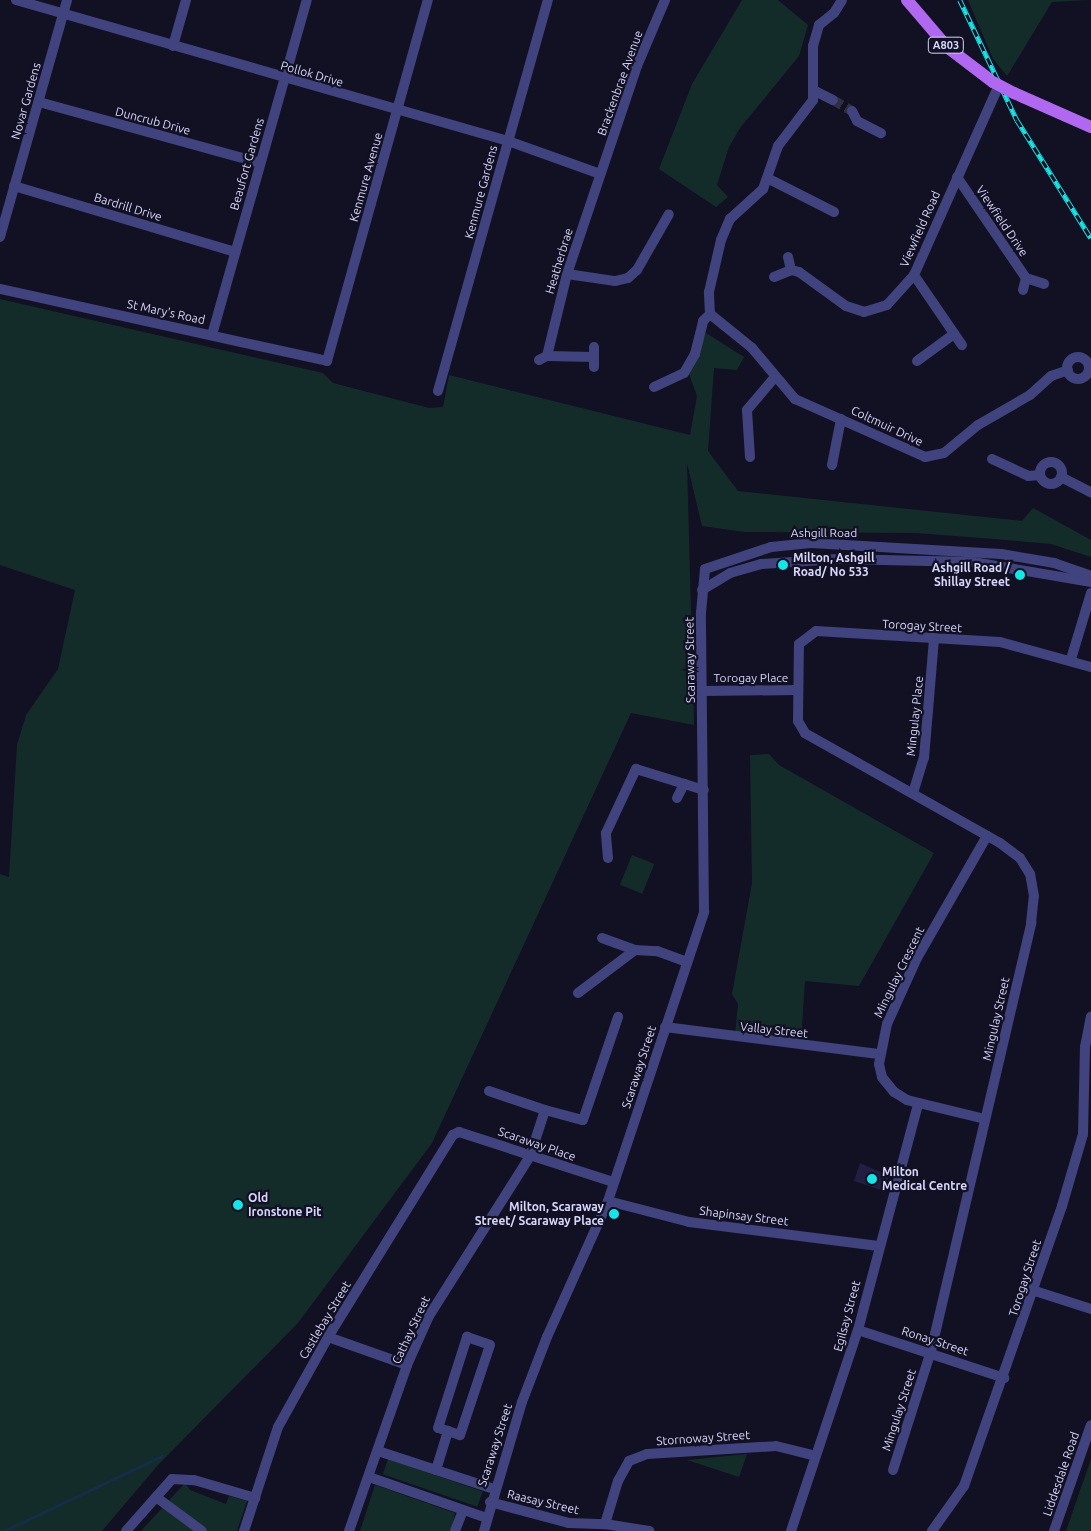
<!DOCTYPE html>
<style>
body{margin:0}
#map{position:relative;width:1091px;height:1531px;overflow:hidden;background:#121023;font-family:Ubuntu,sans-serif}
div>[style]{position:absolute}
[style*='--x']{left:calc(var(--x)*1px);top:calc(var(--y)*1px);width:calc(var(--w)*1px);rotate:calc(var(--a)*1deg)}
.green>*{inset:0;background:#142c29;transform-origin:0 0}
.stream>*{height:2.5px;margin:-1.25px;padding:0 1.25px;transform-origin:1.25px;border-radius:1.25px;background:#152d48}
.building>*{inset:0;background:#221e42}
.street-tunnel>*{height:10px;margin-top:-5px;transform-origin:0;background:repeating-linear-gradient(90deg,#302e43 0 10px,transparent 0 15px)}
.street>*{height:10px;margin:-5px;padding:0 5px;transform-origin:5px;border-radius:5px;background:#40437d}
.street>.ring{margin:-5px;padding:0;box-sizing:content-box;background:none;border:10px solid #40437d;border-radius:50%}
.primary>*{height:12px;margin:-6px;padding:0 6px;transform-origin:6px;border-radius:6px;background:#b168f0}
.rail>*{height:4.5px;margin-top:-2.25px;transform-origin:0;background:repeating-linear-gradient(90deg,#121023 0 8px,#16e5e7 0 16px);box-sizing:border-box;border-block:1px solid #16e5e7}
.primary-bridge>*{height:12px;margin:-6px;padding:0 6px;transform-origin:6px;border-radius:6px;background:#b168f0}
.dots>*{width:14px;height:14px;translate:-50% -50%;box-sizing:border-box;border:2px solid #121023;border-radius:50%}
span{translate:-50% -50%;white-space:nowrap;text-align:center;line-height:1.15;-webkit-text-stroke:4.5px #121023;paint-order:stroke}
.shield-label span{padding:1px 4px;background:#121023;border:1px solid;border-radius:4px;-webkit-text-stroke-width:0}
.shield-label{font-size:11px;color:#d7d6fb;font-weight:700}
.street-label{font-size:12px;color:#d7d6fb}
.poi-label{font-size:12px;color:#d7d6fb;font-weight:700}
.left{translate:0 -50%;text-align:left}
.right{translate:-100% -50%;text-align:right}
</style>
<div id="map">
<div class="green">
<i style="clip-path:polygon(742px 0,778px 0,808px 25px,799px 56px,740px 128px,729px 147px,717px 185px,728px 197px,716px 207px,659px 169px,692px 84px)"></i>
<i style="clip-path:polygon(968px 0,1089px 0,1052px 2px,1007px 76px,993px 59px)"></i>
<i style="clip-path:polygon(0 299px,323px 373px,333px 383px,429px 408px,443px 407px,449px 375px,690px 435px,697px 396px,689px 374px,706px 333px,744px 357px,737px 370px,714px 368px,708px 451px,738px 491px,1022px 521px,1033px 508px,1091px 540px,1091px 557px,1051px 544px,995px 539px,916px 533px,745px 532px,702px 526px,687px 463px,694px 725px,631px 713px,432px 1143px,298px 1323px,158px 1465px,102px 1531px,0 1531px,0 874px,9px 877px,17px 745px,26px 715px,58px 669px,75px 590px,0 565px)"></i>
<i style="clip-path:polygon(769px 754px,779px 765px,934px 853px,859px 986px,805px 981px,801px 1042px,735px 1036px,738px 1004px,732px 994px,752px 883px,750px 755px)"></i>
<i style="left:632px;top:855px;width:24px;height:32px;rotate:22deg"></i>
<i style="clip-path:polygon(747px 1454px,739px 1477px,687px 1460px)"></i>
<i style="left:388px;top:1459px;width:100px;height:16px;rotate:19deg"></i>
<i style="clip-path:polygon(1091px 1459px,1091px 1531px,1066px 1531px)"></i>
<i style="clip-path:polygon(185px 1483px,190px 1490px,226px 1504px,229px 1496px,247px 1501px,237px 1531px,141px 1531px)"></i>
<i style="clip-path:polygon(375px 1485px,455px 1513px,451px 1531px,360px 1531px)"></i>
</div>
<div class="stream">
<i style="--x:4;--y:1531;--w:175;--a:-25.4"></i>
</div>
<div class="building">
<i style="clip-path:polygon(860px 1163px,889px 1176px,884px 1191px,854px 1181px)"></i>
</div>
<div class="street-tunnel">
<i style="--x:833;--y:100;--w:22;--a:30"></i>
</div>
<div class="street">
<i style="--x:16;--y:0;--w:512;--a:15.99"></i>
<i style="--x:508;--y:141;--w:98;--a:19.7"></i>
<i style="--x:173;--y:46;--w:48;--a:-74.2"></i>
<i style="--x:815;--y:91;--w:20;--a:27"></i>
<i style="--x:39;--y:102;--w:229;--a:15.4"></i>
<i style="--x:852;--y:111;--w:11;--a:63"></i>
<i style="--x:857;--y:121;--w:27;--a:27"></i>
<i style="--x:957;--y:177;--w:122;--a:55.7"></i>
<i style="--x:1026;--y:278;--w:19;--a:18"></i>
<i style="--x:769;--y:179;--w:73;--a:26.9"></i>
<i style="--x:14;--y:186;--w:231;--a:16.6"></i>
<i style="--x:0;--y:237;--w:246;--a:-74.2"></i>
<i style="--x:788;--y:257;--w:13;--a:77"></i>
<i style="--x:567;--y:274;--w:49;--a:8.3"></i>
<i style="--x:615;--y:281;--w:13;--a:-13"></i>
<i style="--x:628;--y:278;--w:12;--a:-42"></i>
<i style="--x:637;--y:270;--w:64;--a:-60.3"></i>
<i style="--x:914;--y:275;--w:85;--a:55.6"></i>
<i style="--x:774;--y:277;--w:18;--a:-22"></i>
<i style="--x:791;--y:270;--w:8;--a:14"></i>
<i style="--x:799;--y:272;--w:58;--a:35.9"></i>
<i style="--x:846;--y:306;--w:19;--a:18"></i>
<i style="--x:864;--y:312;--w:24;--a:-17"></i>
<i style="--x:887;--y:305;--w:40;--a:-48"></i>
<i style="--x:914;--y:275;--w:208;--a:-65.9"></i>
<i style="--x:0;--y:289;--w:335;--a:12.4"></i>
<i style="--x:327;--y:361;--w:375;--a:-74.4"></i>
<i style="--x:1023;--y:290;--w:12;--a:-76"></i>
<i style="--x:710;--y:314;--w:54;--a:39"></i>
<i style="--x:752;--y:348;--w:67;--a:49.9"></i>
<i style="--x:795;--y:399;--w:142;--a:24"></i>
<i style="--x:925;--y:457;--w:19;--a:-12"></i>
<i style="--x:944;--y:453;--w:44;--a:-39.5"></i>
<i style="--x:978;--y:425;--w:60;--a:-30"></i>
<i style="--x:1030;--y:395;--w:28;--a:-42"></i>
<i style="--x:1051;--y:376;--w:18;--a:-19"></i>
<i style="--x:710;--y:314;--w:22;--a:-93"></i>
<i style="--x:709;--y:292;--w:53;--a:-77"></i>
<i style="--x:721;--y:240;--w:23;--a:-67"></i>
<i style="--x:730;--y:219;--w:45;--a:-42.3"></i>
<i style="--x:763;--y:189;--w:46;--a:-70.8"></i>
<i style="--x:778;--y:146;--w:58;--a:-52.7"></i>
<i style="--x:813;--y:100;--w:54;--a:-90"></i>
<i style="--x:813;--y:46;--w:22;--a:-74"></i>
<i style="--x:819;--y:25;--w:19;--a:-39"></i>
<i style="--x:834;--y:13;--w:15;--a:-58"></i>
<i style="--x:212;--y:335;--w:348;--a:-74.2"></i>
<i style="--x:594;--y:347;--w:20;--a:90"></i>
<i style="--x:547;--y:356;--w:84;--a:-76.3"></i>
<i style="--x:567;--y:274;--w:219;--a:-71.4"></i>
<i style="--x:637;--y:66;--w:72;--a:-67"></i>
<i class="ring" style="left:1067px;top:357px;width:12px;height:12px"></i>
<i style="--x:539;--y:360;--w:9;--a:-27"></i>
<i style="--x:547;--y:356;--w:47;--a:1.2"></i>
<i style="--x:917;--y:361;--w:46;--a:-36.1"></i>
<i style="--x:654;--y:387;--w:33;--a:-25"></i>
<i style="--x:684;--y:373;--w:22;--a:-60"></i>
<i style="--x:695;--y:354;--w:34;--a:-76"></i>
<i style="--x:703;--y:321;--w:10;--a:-45"></i>
<i style="--x:438;--y:391;--w:406;--a:-74.3"></i>
<i style="--x:750;--y:457;--w:47;--a:-93.7"></i>
<i style="--x:747;--y:410;--w:42;--a:-49.8"></i>
<i style="--x:992;--y:459;--w:40;--a:25"></i>
<i style="--x:1028;--y:476;--w:12;--a:-5"></i>
<i class="ring" style="left:1040px;top:462px;width:12px;height:12px"></i>
<i style="--x:832;--y:465;--w:47;--a:-78.9"></i>
<i style="--x:1061;--y:477;--w:34;--a:27"></i>
<i style="--x:702;--y:590;--w:33;--a:-31"></i>
<i style="--x:730;--y:573;--w:32;--a:-16"></i>
<i style="--x:761;--y:564;--w:77;--a:-3.7"></i>
<i style="--x:838;--y:559;--w:135;--a:1.3"></i>
<i style="--x:973;--y:562;--w:120;--a:9.6"></i>
<i style="--x:1071;--y:659;--w:69;--a:-73.1"></i>
<i style="--x:703;--y:691;--w:95;--a:-0.6"></i>
<i style="--x:913;--y:793;--w:37;--a:-73"></i>
<i style="--x:924;--y:758;--w:118;--a:-85.2"></i>
<i style="--x:677;--y:798;--w:16;--a:-63"></i>
<i style="--x:608;--y:858;--w:25;--a:-95"></i>
<i style="--x:606;--y:833;--w:71;--a:-64.9"></i>
<i style="--x:636;--y:769;--w:71;--a:17.2"></i>
<i style="--x:602;--y:938;--w:35;--a:20"></i>
<i style="--x:578;--y:993;--w:71;--a:-37"></i>
<i style="--x:635;--y:950;--w:22;--a:3"></i>
<i style="--x:657;--y:951;--w:32;--a:20"></i>
<i style="--x:665;--y:1027;--w:217;--a:7.2"></i>
<i style="--x:489;--y:1091;--w:59;--a:18.7"></i>
<i style="--x:985;--y:1119;--w:80;--a:-166.3"></i>
<i style="--x:907;--y:1100;--w:15;--a:-148"></i>
<i style="--x:894;--y:1092;--w:19;--a:-129"></i>
<i style="--x:882;--y:1077;--w:13;--a:-103"></i>
<i style="--x:879;--y:1064;--w:41;--a:-78.7"></i>
<i style="--x:887;--y:1024;--w:72;--a:-65.6"></i>
<i style="--x:917;--y:958;--w:141;--a:-60.2"></i>
<i style="--x:608;--y:1201;--w:84;--a:14.5"></i>
<i style="--x:689;--y:1222;--w:191;--a:7.2"></i>
<i style="--x:1035;--y:1291;--w:59;--a:17.8"></i>
<i style="--x:858;--y:1330;--w:154;--a:18.2"></i>
<i style="--x:328;--y:1337;--w:84;--a:19.5"></i>
<i style="--x:378;--y:1451;--w:122;--a:18.1"></i>
<i style="--x:436;--y:1470;--w:41;--a:-72.9"></i>
<i style="--x:448;--y:1431;--w:10;--a:-163"></i>
<i style="--x:438;--y:1428;--w:96;--a:-72.3"></i>
<i style="--x:467;--y:1337;--w:24;--a:19"></i>
<i style="--x:490;--y:1345;--w:95;--a:108.4"></i>
<i style="--x:460;--y:1435;--w:13;--a:-162"></i>
<i style="--x:893;--y:1470;--w:125;--a:-72.3"></i>
<i style="--x:931;--y:1351;--w:440;--a:-76.8"></i>
<i style="--x:1031;--y:923;--w:27;--a:-84"></i>
<i style="--x:1034;--y:896;--w:22;--a:-100"></i>
<i style="--x:1030;--y:874;--w:19;--a:-122"></i>
<i style="--x:1020;--y:858;--w:25;--a:-143"></i>
<i style="--x:1000;--y:843;--w:224;--a:-150.6"></i>
<i style="--x:805;--y:733;--w:14;--a:-120"></i>
<i style="--x:798;--y:721;--w:77;--a:-89.3"></i>
<i style="--x:799;--y:644;--w:21;--a:-37"></i>
<i style="--x:816;--y:631;--w:184;--a:3.4"></i>
<i style="--x:1000;--y:642;--w:94;--a:15.4"></i>
<i style="--x:369;--y:1477;--w:125;--a:19.2"></i>
<i style="--x:156;--y:1497;--w:57;--a:36.5"></i>
<i style="--x:490;--y:1502;--w:82;--a:14.9"></i>
<i style="--x:569;--y:1523;--w:36;--a:2"></i>
<i style="--x:605;--y:1524;--w:45;--a:9"></i>
<i style="--x:605;--y:1524;--w:45;--a:-73.2"></i>
<i style="--x:618;--y:1481;--w:23;--a:-61"></i>
<i style="--x:629;--y:1461;--w:19;--a:-21"></i>
<i style="--x:647;--y:1454;--w:129;--a:-3.5"></i>
<i style="--x:776;--y:1446;--w:41;--a:14"></i>
<i style="--x:126;--y:1531;--w:69;--a:-48.5"></i>
<i style="--x:172;--y:1479;--w:22;--a:3"></i>
<i style="--x:194;--y:1480;--w:64;--a:16.4"></i>
<i style="--x:244;--y:1531;--w:109;--a:-71.9"></i>
<i style="--x:278;--y:1427;--w:103;--a:-60.9"></i>
<i style="--x:328;--y:1337;--w:238;--a:-58.3"></i>
<i style="--x:453;--y:1135;--w:7;--a:-27"></i>
<i style="--x:459;--y:1132;--w:162;--a:18"></i>
<i style="--x:349;--y:1531;--w:176;--a:-70.7"></i>
<i style="--x:407;--y:1365;--w:54;--a:-65.8"></i>
<i style="--x:429;--y:1316;--w:189;--a:-57.7"></i>
<i style="--x:530;--y:1156;--w:48;--a:-71.9"></i>
<i style="--x:545;--y:1110;--w:39;--a:15"></i>
<i style="--x:583;--y:1120;--w:109;--a:-71.2"></i>
<i style="--x:455;--y:1531;--w:22;--a:-69"></i>
<i style="--x:484;--y:1531;--w:134;--a:-73.6"></i>
<i style="--x:522;--y:1402;--w:70;--a:-69"></i>
<i style="--x:547;--y:1337;--w:149;--a:-65.8"></i>
<i style="--x:608;--y:1201;--w:305;--a:-71.6"></i>
<i style="--x:704;--y:912;--w:299;--a:-90.6"></i>
<i style="--x:701;--y:613;--w:44;--a:-84.8"></i>
<i style="--x:705;--y:569;--w:70;--a:-18.4"></i>
<i style="--x:771;--y:547;--w:40;--a:-5.7"></i>
<i style="--x:811;--y:543;--w:190;--a:3.3"></i>
<i style="--x:1001;--y:554;--w:54;--a:9.6"></i>
<i style="--x:1054;--y:563;--w:39;--a:19"></i>
<i style="--x:791;--y:1531;--w:212;--a:-71.6"></i>
<i style="--x:858;--y:1330;--w:233;--a:-75.1"></i>
<i style="--x:932;--y:1531;--w:55;--a:-54.6"></i>
<i style="--x:964;--y:1486;--w:297;--a:-70.7"></i>
<i style="--x:1062;--y:1206;--w:75;--a:-73.7"></i>
<i style="--x:1083;--y:1134;--w:87;--a:-88.7"></i>
<i style="--x:1085;--y:1047;--w:31;--a:-79"></i>
<i style="--x:1054;--y:1531;--w:112;--a:-70.8"></i>
</div>
<div class="primary">
<i style="--x:907;--y:0;--w:62;--a:49.6"></i>
<i style="--x:947;--y:47;--w:58;--a:37.3"></i>
<i style="--x:1014;--y:93;--w:84;--a:23.8"></i>
</div>
<div class="rail">
<i style="--x:960;--y:0;--w:133;--a:64.6"></i>
<i style="--x:1017;--y:120;--w:139;--a:57.9"></i>
</div>
<div class="primary-bridge">
<i style="--x:993;--y:82;--w:24;--a:28"></i>
</div>
<div class="dots">
<i style="left:783px;top:565px;background:#16e5e7"></i>
<i style="left:1020px;top:575px;background:#16e5e7"></i>
<i style="left:872px;top:1179px;background:#16e5e7"></i>
<i style="left:238px;top:1205px;background:#16e5e7"></i>
<i style="left:614px;top:1214px;background:#16e5e7"></i>
</div>
<div class="shield-label">
<span style="left:946px;top:45px">A803</span>
</div>
<div class="street-label">
<span style="left:312px;top:74px;rotate:16deg">Pollok Drive</span>
<span style="left:620px;top:83px;rotate:-70deg">Brackenbrae Avenue</span>
<span style="left:26px;top:101px;rotate:-74deg">Novar Gardens</span>
<span style="left:153px;top:121px;rotate:15deg">Duncrub Drive</span>
<span style="left:247px;top:164px;rotate:-74deg">Beaufort Gardens</span>
<span style="left:366px;top:177px;rotate:-74deg">Kenmure Avenue</span>
<span style="left:481px;top:192px;rotate:-75deg">Kenmure Gardens</span>
<span style="left:128px;top:207px;rotate:17deg">Bardrill Drive</span>
<span style="left:1002px;top:221px;rotate:56deg">Viewfield Drive</span>
<span style="left:920px;top:229px;rotate:-66deg">Viewfield Road</span>
<span style="left:559px;top:261px;rotate:-73deg">Heatherbrae</span>
<span style="left:166px;top:312px;rotate:12deg">St Mary's Road</span>
<span style="left:887px;top:426px;rotate:25deg">Coltmuir Drive</span>
<span style="left:824px;top:533px">Ashgill Road</span>
<span style="left:922px;top:626px;rotate:3deg">Torogay Street</span>
<span style="left:690px;top:660px;rotate:-91deg">Scaraway Street</span>
<span style="left:751px;top:678px">Torogay Place</span>
<span style="left:915px;top:716px;rotate:-84deg">Mingulay Place</span>
<span style="left:899px;top:972px;rotate:-64deg">Mingulay Crescent</span>
<span style="left:996px;top:1019px;rotate:-77deg">Mingulay Street</span>
<span style="left:774px;top:1030px;rotate:6deg">Vallay Street</span>
<span style="left:639px;top:1067px;rotate:-72deg">Scaraway Street</span>
<span style="left:537px;top:1144px;rotate:19deg">Scaraway Place</span>
<span style="left:744px;top:1216px;rotate:7deg">Shapinsay Street</span>
<span style="left:1025px;top:1278px;rotate:-72deg">Torogay Street</span>
<span style="left:847px;top:1316px;rotate:-75deg">Egilsay Street</span>
<span style="left:325px;top:1320px;rotate:-59deg">Castlebay Street</span>
<span style="left:411px;top:1330px;rotate:-65deg">Cathay Street</span>
<span style="left:935px;top:1341px;rotate:18deg">Ronay Street</span>
<span style="left:899px;top:1410px;rotate:-72deg">Mingulay Street</span>
<span style="left:703px;top:1438px;rotate:-4deg">Stornoway Street</span>
<span style="left:495px;top:1445px;rotate:-72deg">Scaraway Street</span>
<span style="left:1061px;top:1474px;rotate:-71deg">Liddesdale Road</span>
<span style="left:543px;top:1502px;rotate:13deg">Raasay Street</span>
</div>
<div class="poi-label">
<span class="left" style="left:793px;top:565px">Milton, Ashgill<br>Road/ No 533</span>
<span class="right" style="left:1010px;top:575px">Ashgill Road /<br>Shillay Street</span>
<span class="left" style="left:882px;top:1179px">Milton<br>Medical Centre</span>
<span class="left" style="left:248px;top:1205px">Old<br>Ironstone Pit</span>
<span class="right" style="left:604px;top:1214px">Milton, Scaraway<br>Street/ Scaraway Place</span>
</div>
</div>
